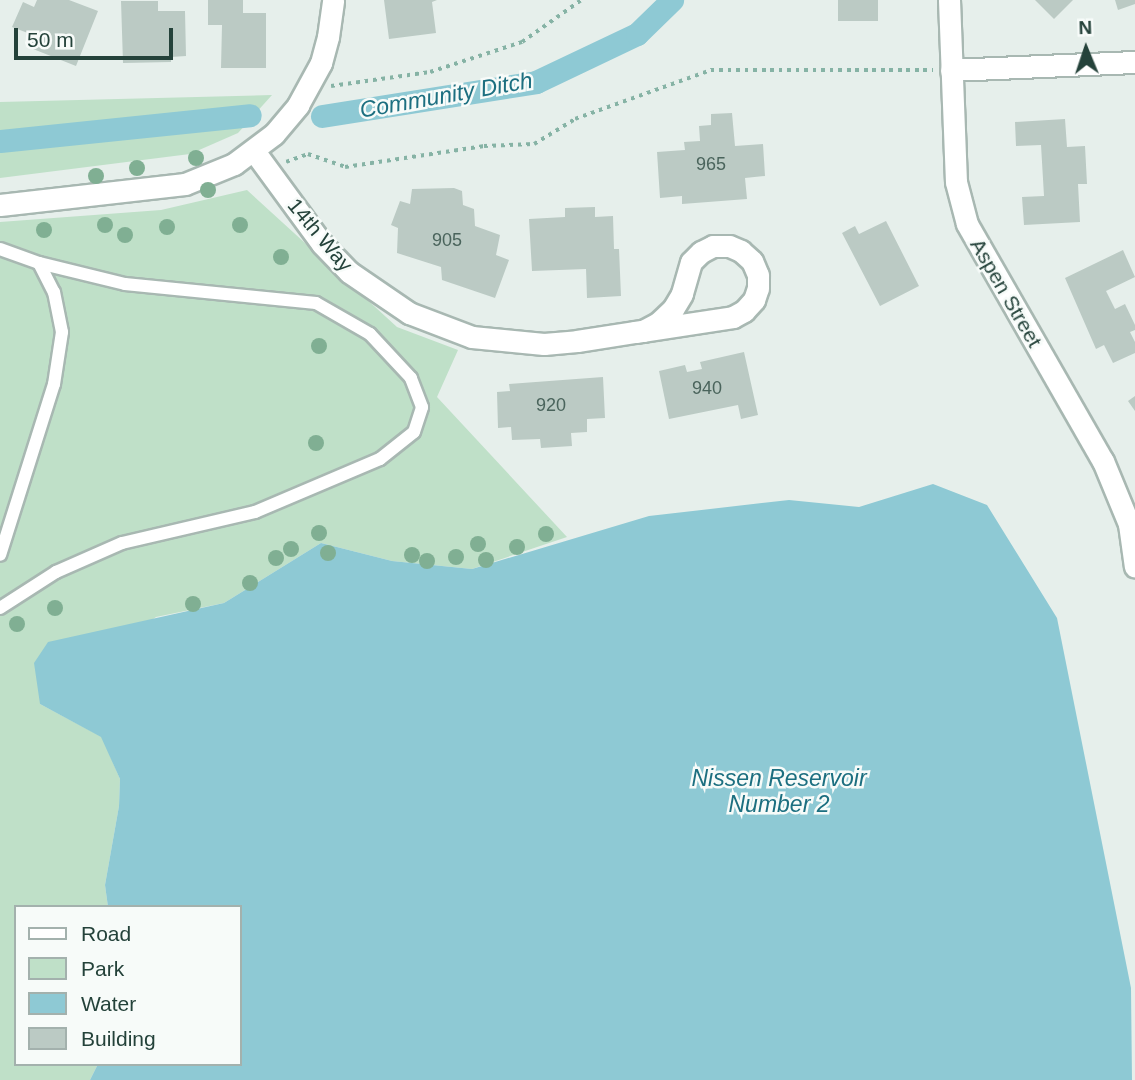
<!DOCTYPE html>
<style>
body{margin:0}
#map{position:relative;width:1135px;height:1080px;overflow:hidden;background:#e6efeb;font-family:Helvetica,sans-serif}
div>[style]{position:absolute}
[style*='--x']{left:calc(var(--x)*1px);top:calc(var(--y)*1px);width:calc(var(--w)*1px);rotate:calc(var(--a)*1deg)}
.green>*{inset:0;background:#bfe0c8}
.water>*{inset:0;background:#8ec9d4}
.canal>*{height:23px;margin:-11.5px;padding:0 11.5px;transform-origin:11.5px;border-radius:11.5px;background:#8ec9d4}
.building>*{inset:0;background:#bbcac4;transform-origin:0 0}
.path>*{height:3.5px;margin-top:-1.75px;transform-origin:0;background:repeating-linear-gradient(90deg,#86b3a5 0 3.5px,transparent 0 8.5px)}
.roads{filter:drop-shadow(2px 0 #a8b8b2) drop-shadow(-2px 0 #a8b8b2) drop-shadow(0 2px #a8b8b2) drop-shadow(0 -2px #a8b8b2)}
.lane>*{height:12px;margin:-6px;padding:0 6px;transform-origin:6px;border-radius:6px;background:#fff}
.street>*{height:21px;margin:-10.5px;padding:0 10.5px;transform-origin:10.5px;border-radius:10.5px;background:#fff}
.trees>*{width:16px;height:16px;margin:-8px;border-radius:50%;background:#80af93}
span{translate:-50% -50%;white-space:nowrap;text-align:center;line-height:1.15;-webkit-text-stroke:5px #f7fbf9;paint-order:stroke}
.number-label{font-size:18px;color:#4a645c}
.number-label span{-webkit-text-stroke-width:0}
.street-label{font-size:21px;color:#24423a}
.water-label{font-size:23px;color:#1c6f80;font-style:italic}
.legend{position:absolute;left:14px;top:905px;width:228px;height:161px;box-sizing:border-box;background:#f7fbf9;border:2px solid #a3b1ad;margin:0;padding:9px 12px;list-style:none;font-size:21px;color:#24423a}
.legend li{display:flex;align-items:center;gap:14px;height:35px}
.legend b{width:35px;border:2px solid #a3b1ad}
.north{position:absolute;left:1051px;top:14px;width:70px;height:70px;-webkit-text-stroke:5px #f7fbf9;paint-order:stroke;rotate:358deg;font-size:19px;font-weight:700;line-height:28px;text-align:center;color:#24423a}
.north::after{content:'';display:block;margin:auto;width:24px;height:32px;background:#24423a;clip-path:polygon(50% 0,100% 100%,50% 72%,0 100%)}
.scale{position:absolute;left:14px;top:28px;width:159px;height:32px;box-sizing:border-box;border:4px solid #24423a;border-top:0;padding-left:9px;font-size:21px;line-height:24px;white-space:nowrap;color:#24423a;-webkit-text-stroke:5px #f7fbf9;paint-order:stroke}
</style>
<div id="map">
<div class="green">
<i style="clip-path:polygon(272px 95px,238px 133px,190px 154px,0 178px,0 102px)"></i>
<i style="clip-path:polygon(247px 190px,397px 327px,458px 350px,437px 397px,567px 537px,472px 569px,392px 561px,321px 543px,224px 603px,156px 617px,40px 704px,102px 737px,120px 779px,119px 806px,105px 885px,108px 907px,16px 907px,16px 1064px,98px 1064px,90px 1080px,0 1080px,0 222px,161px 210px)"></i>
</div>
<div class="water">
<i style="clip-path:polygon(933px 484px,987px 505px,1057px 618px,1131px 988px,1132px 1080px,90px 1080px,98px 1064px,240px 1064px,240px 907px,108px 907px,105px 885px,119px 806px,120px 779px,101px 737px,40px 704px,34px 663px,48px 642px,224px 603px,321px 543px,392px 561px,472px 569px,649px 516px,789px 500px,859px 507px)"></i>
</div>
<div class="canal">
<i style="--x:322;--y:116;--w:217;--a:-9"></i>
<i style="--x:536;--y:82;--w:112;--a:-25.4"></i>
<i style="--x:637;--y:34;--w:49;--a:-44.2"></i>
<i style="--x:0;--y:141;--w:251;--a:-5.9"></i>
</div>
<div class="building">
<i style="clip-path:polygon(37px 0,69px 0,98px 11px,76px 66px,28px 47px,33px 35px,12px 27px,23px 2px,34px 7px)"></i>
<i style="clip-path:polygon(208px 0,243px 0,243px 13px,266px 13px,266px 68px,221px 68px,222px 25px,208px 25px)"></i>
<i style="clip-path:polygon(384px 0,437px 0,432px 2px,436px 33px,389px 39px)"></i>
<i style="left:838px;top:0;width:40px;height:21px"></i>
<i style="clip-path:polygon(1035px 0,1073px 0,1054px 19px)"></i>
<i style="clip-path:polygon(1115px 0,1135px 0,1135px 4px,1118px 10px)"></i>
<i style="clip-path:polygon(121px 1px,158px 1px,158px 11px,185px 11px,186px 56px,171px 57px,171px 62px,123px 63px)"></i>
<i style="clip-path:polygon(732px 113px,735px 146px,763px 144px,765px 176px,745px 178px,747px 199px,682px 204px,682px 196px,660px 198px,657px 152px,685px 150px,684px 142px,700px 141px,699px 126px,711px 125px,711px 114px)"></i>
<i style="clip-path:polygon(1065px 119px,1067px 147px,1085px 146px,1087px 184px,1078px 184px,1080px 222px,1024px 225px,1022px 197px,1044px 196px,1041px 145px,1016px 146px,1015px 122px)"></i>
<i style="clip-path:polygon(454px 188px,462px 191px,463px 205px,474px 209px,475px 226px,500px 235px,496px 255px,509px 260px,495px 298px,442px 280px,441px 267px,397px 253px,398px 228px,391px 225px,400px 201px,410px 204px,412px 189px)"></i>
<i style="clip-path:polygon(595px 207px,595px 217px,613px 216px,614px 249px,619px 249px,621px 296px,587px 298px,586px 269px,532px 271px,529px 219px,565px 217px,565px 208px)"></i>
<i style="clip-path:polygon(886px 221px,919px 286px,880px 306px,842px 233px,855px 226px,859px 234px)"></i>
<i style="clip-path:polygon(1123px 250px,1135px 277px,1106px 291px,1115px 309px,1125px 304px,1135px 325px,1135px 330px,1130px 332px,1135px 342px,1135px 353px,1113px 363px,1104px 345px,1096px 349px,1065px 278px)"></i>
<i style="clip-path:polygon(744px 352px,758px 415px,741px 419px,738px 405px,669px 419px,659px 371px,685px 365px,687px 372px,702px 369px,700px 362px)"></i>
<i style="clip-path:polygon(603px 377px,605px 418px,587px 419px,587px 432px,571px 433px,572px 446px,541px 448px,540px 439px,512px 440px,511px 427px,498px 428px,497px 392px,510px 391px,509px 384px)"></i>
<i style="clip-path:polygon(1135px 396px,1135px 411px,1128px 401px)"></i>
</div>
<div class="path">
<i style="--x:331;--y:86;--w:100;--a:-8"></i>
<i style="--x:430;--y:72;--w:97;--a:-18.1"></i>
<i style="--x:522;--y:42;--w:72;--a:-35.4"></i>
<i style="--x:286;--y:162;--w:23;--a:-20"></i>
<i style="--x:308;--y:154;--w:39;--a:19"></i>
<i style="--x:345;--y:167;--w:141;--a:-8.6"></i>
<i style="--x:484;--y:146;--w:50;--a:-2.3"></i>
<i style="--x:534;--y:144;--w:48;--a:-31.4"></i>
<i style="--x:575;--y:119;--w:145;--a:-19.8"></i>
<i style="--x:711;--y:70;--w:222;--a:0"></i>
</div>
<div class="roads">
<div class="lane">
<i style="--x:0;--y:249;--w:41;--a:19.7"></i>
<i style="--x:39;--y:263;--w:33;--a:63"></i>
<i style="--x:54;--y:292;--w:41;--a:78.7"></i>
<i style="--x:62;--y:332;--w:53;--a:98.7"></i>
<i style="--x:54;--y:384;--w:179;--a:107.5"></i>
<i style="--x:0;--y:608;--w:67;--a:-32.7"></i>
<i style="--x:56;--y:572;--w:72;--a:-23.7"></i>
<i style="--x:122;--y:543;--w:137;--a:-13.1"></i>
<i style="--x:255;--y:512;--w:136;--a:-23"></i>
<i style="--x:380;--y:459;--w:43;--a:-38.5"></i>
<i style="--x:414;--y:432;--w:26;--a:-72"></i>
<i style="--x:422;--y:407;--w:31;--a:-111"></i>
<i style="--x:411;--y:378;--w:60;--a:-133"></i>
<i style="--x:370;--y:334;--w:62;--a:-150.1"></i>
<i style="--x:316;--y:303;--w:192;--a:-174.3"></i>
<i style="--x:125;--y:284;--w:89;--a:-166.3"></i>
</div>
<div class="street">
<i style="--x:949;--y:0;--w:182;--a:87.8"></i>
<i style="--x:956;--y:182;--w:43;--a:75.3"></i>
<i style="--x:967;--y:224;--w:273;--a:60.2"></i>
<i style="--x:1103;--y:461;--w:68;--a:67.6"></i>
<i style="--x:1129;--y:524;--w:43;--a:82.1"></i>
<i style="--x:951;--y:70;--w:184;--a:-2.5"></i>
<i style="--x:254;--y:151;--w:115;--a:53.8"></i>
<i style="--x:322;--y:244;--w:39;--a:46"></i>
<i style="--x:349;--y:272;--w:73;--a:34.3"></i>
<i style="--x:409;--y:313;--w:67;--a:20.9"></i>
<i style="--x:472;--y:337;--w:72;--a:5.6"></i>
<i style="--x:544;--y:344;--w:33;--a:-5"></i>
<i style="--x:577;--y:341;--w:59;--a:-8.8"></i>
<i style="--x:635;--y:332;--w:99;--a:-8.7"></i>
<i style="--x:733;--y:317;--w:13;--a:-29"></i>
<i style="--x:744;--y:311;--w:15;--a:-48"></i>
<i style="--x:754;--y:300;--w:13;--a:-72"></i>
<i style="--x:758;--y:288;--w:13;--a:-90"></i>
<i style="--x:758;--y:275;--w:15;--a:-113"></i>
<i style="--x:752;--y:261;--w:15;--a:-138"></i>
<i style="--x:741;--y:251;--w:13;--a:-157"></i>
<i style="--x:729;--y:246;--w:16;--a:180"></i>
<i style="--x:713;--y:246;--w:13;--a:153"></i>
<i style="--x:701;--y:252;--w:14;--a:135"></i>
<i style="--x:691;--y:262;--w:33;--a:106"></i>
<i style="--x:682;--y:294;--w:17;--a:121"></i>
<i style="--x:673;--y:309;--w:21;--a:137"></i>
<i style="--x:658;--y:323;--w:17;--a:152"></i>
<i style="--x:0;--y:205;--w:186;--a:-6.5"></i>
<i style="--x:185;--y:184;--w:53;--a:-22.2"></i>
<i style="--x:234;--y:164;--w:50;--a:-36.9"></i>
<i style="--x:274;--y:134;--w:38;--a:-50"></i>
<i style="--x:298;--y:105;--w:48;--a:-61.3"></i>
<i style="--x:321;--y:63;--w:27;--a:-75"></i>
<i style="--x:328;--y:37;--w:37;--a:-82"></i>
</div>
</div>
<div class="trees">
<i style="left:196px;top:158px"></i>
<i style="left:137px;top:168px"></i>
<i style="left:96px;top:176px"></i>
<i style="left:208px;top:190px"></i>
<i style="left:105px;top:225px"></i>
<i style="left:240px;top:225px"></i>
<i style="left:167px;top:227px"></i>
<i style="left:44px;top:230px"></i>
<i style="left:125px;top:235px"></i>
<i style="left:281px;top:257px"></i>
<i style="left:319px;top:346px"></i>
<i style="left:316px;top:443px"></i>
<i style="left:319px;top:533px"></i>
<i style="left:546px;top:534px"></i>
<i style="left:478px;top:544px"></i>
<i style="left:517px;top:547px"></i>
<i style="left:291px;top:549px"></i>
<i style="left:328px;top:553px"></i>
<i style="left:412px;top:555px"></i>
<i style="left:456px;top:557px"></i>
<i style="left:276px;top:558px"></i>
<i style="left:486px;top:560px"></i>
<i style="left:427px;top:561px"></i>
<i style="left:250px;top:583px"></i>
<i style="left:193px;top:604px"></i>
<i style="left:55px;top:608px"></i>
<i style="left:17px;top:624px"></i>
</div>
<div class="number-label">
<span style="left:711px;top:164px">965</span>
<span style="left:447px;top:240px">905</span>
<span style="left:707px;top:388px">940</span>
<span style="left:551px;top:405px">920</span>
</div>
<div class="street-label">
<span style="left:320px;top:235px;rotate:50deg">14th Way</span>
<span style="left:1006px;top:293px;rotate:60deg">Aspen Street</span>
</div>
<div class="water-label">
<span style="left:446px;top:95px;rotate:-10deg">Community Ditch</span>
<span style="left:779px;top:791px">Nissen Reservoir<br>Number 2</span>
</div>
<ul class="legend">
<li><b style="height:9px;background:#fff"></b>Road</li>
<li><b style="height:19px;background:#bfe0c8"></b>Park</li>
<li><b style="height:19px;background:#8ec9d4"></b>Water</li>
<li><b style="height:19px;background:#bbcac4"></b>Building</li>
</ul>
<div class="north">N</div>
<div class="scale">50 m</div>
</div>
